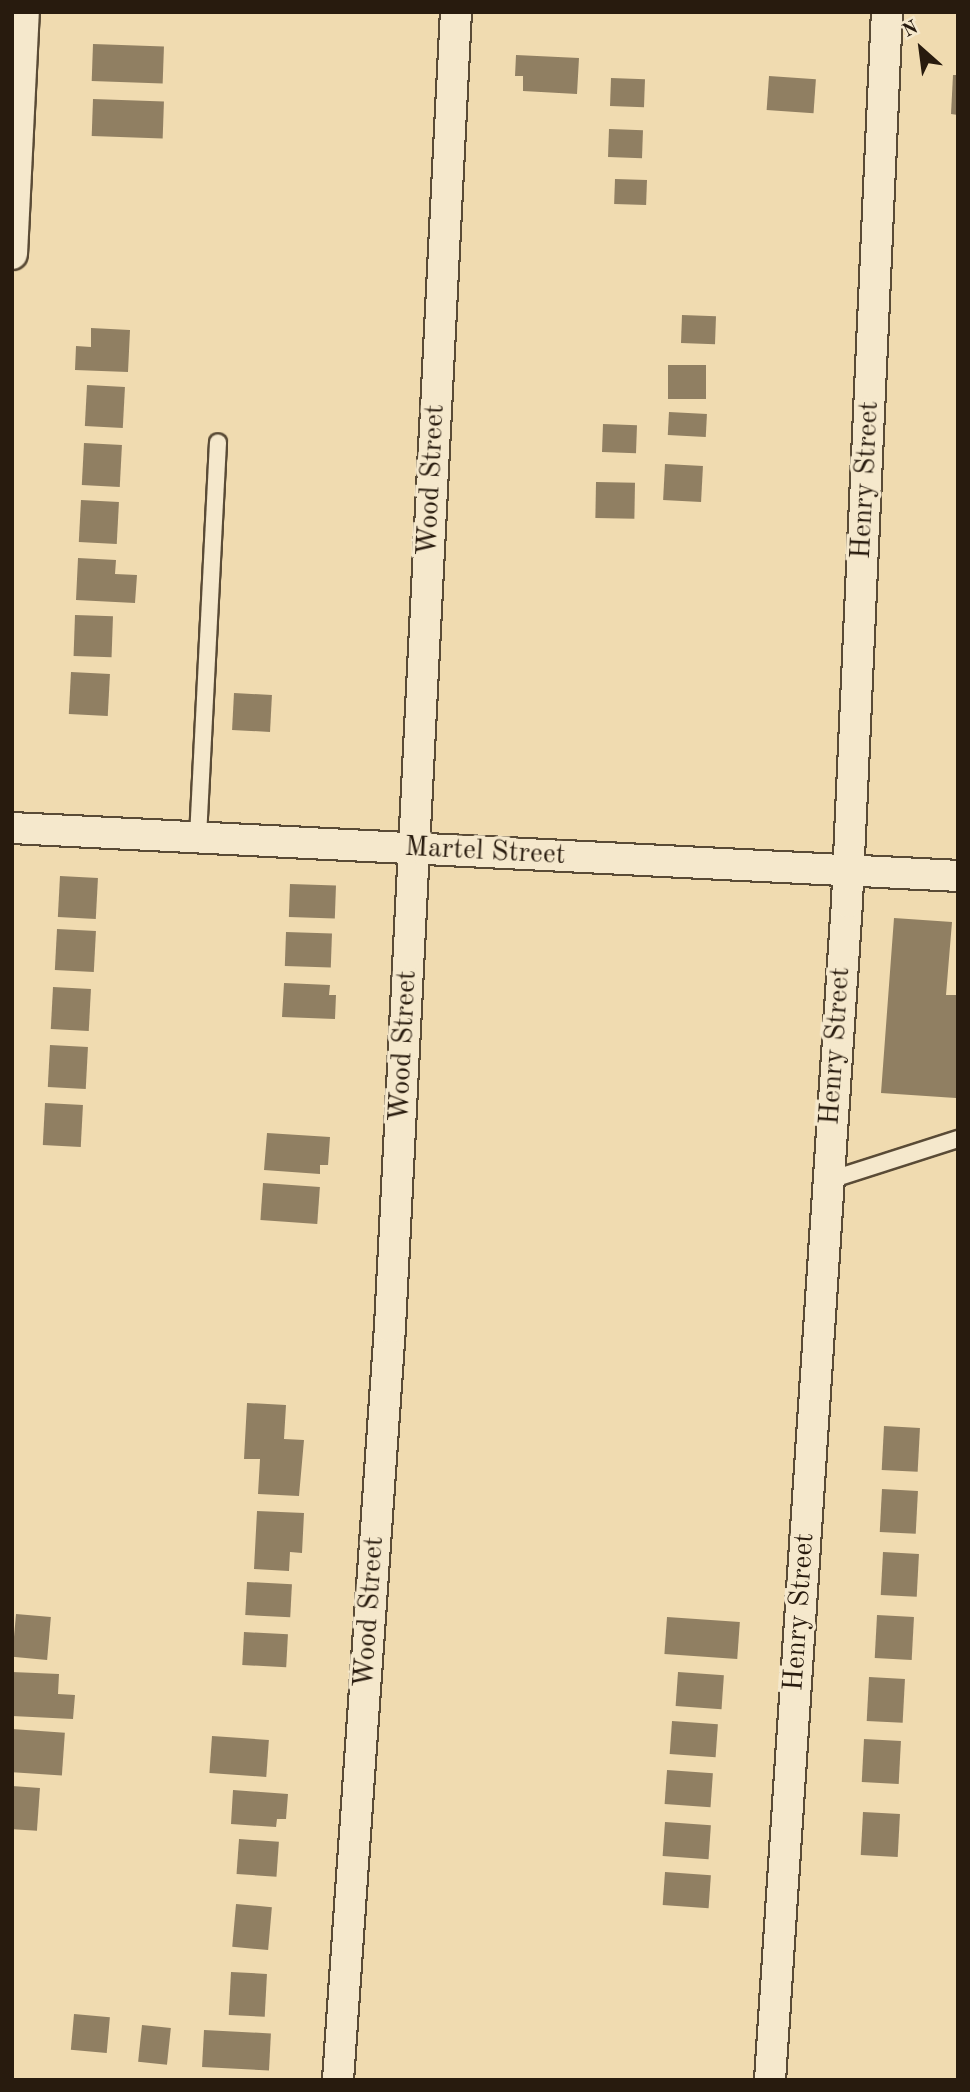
<!DOCTYPE html>
<style>
body{margin:0}
#map{position:relative;width:970px;height:2092px;overflow:hidden;background:#f0dbb0;font-family:"Old Standard TT",serif}
div>[style]{position:absolute}
[style*='--x']{left:calc(var(--x)*1px);top:calc(var(--y)*1px);width:calc(var(--w)*1px);rotate:calc(var(--a)*1deg)}
.building>*{inset:0;background:#907f62;transform-origin:0 0}
.roads{filter:drop-shadow(2px 0 #5a4b36) drop-shadow(-2px 0 #5a4b36) drop-shadow(0 2px #5a4b36) drop-shadow(0 -2px #5a4b36)}
.service>*{height:16px;margin:-8px;padding:0 8px;transform-origin:8px;border-radius:8px;background:#f5e8cc}
.minor>*{height:30px;margin:-15px;padding:0 15px;transform-origin:15px;border-radius:15px;background:#f5e8cc}
span{translate:-50% -50%;white-space:nowrap;text-align:center;line-height:1.15;-webkit-text-stroke:7px #f5e8cc;paint-order:stroke}
.street-label{font-size:28px;color:#281b0e}
.frame{position:absolute;inset:0;border:14px solid #281b0e;pointer-events:none}
.north{position:absolute;left:886px;top:14px;width:70px;height:70px;-webkit-text-stroke:5px #f5e8cc;paint-order:stroke;rotate:332deg;font-size:19px;font-weight:700;line-height:28px;text-align:center;color:#281b0e}
.north::after{content:'';display:block;margin:auto;width:24px;height:32px;background:#281b0e;clip-path:polygon(50% 0,100% 100%,50% 72%,0 100%)}
</style>
<div id="map">
<div class="building">
<i style="left:93px;top:44px;width:71px;height:37px;rotate:2deg"></i>
<i style="clip-path:polygon(516px 55px,579px 58px,577px 94px,523px 91px,523px 76px,515px 76px)"></i>
<i style="clip-path:polygon(953px 75px,958px 75px,958px 115px,951px 114px)"></i>
<i style="left:769px;top:76px;width:47px;height:34px;rotate:4deg"></i>
<i style="left:611px;top:78px;width:34px;height:28px;rotate:2deg"></i>
<i style="left:93px;top:99px;width:71px;height:37px;rotate:2deg"></i>
<i style="left:609px;top:129px;width:34px;height:28px;rotate:2deg"></i>
<i style="left:615px;top:179px;width:32px;height:25px;rotate:2deg"></i>
<i style="left:682px;top:315px;width:34px;height:28px;rotate:2deg"></i>
<i style="clip-path:polygon(91px 328px,130px 330px,128px 372px,75px 370px,76px 346px,91px 347px)"></i>
<i style="left:668px;top:365px;width:38px;height:34px"></i>
<i style="left:87px;top:385px;width:38px;height:41px;rotate:3deg"></i>
<i style="left:669px;top:412px;width:38px;height:23px;rotate:3deg"></i>
<i style="left:603px;top:424px;width:34px;height:28px;rotate:2deg"></i>
<i style="left:84px;top:443px;width:38px;height:42px;rotate:3deg"></i>
<i style="left:665px;top:464px;width:38px;height:36px;rotate:3deg"></i>
<i style="left:596px;top:482px;width:39px;height:36px;rotate:1deg"></i>
<i style="left:81px;top:500px;width:38px;height:42px;rotate:3deg"></i>
<i style="clip-path:polygon(78px 558px,116px 560px,115px 574px,137px 575px,135px 603px,76px 600px)"></i>
<i style="left:75px;top:615px;width:38px;height:41px;rotate:2deg"></i>
<i style="left:71px;top:672px;width:39px;height:42px;rotate:3deg"></i>
<i style="left:234px;top:693px;width:38px;height:37px;rotate:3deg"></i>
<i style="left:60px;top:876px;width:38px;height:41px;rotate:3deg"></i>
<i style="left:290px;top:884px;width:46px;height:33px;rotate:2deg"></i>
<i style="clip-path:polygon(894px 918px,952px 922px,946px 995px,958px 995px,956px 1098px,881px 1093px)"></i>
<i style="left:57px;top:929px;width:39px;height:41px;rotate:3deg"></i>
<i style="left:286px;top:932px;width:46px;height:34px;rotate:2deg"></i>
<i style="clip-path:polygon(284px 983px,330px 985px,329px 995px,336px 995px,335px 1019px,282px 1017px)"></i>
<i style="left:53px;top:987px;width:38px;height:42px;rotate:3deg"></i>
<i style="left:50px;top:1045px;width:38px;height:42px;rotate:3deg"></i>
<i style="left:45px;top:1103px;width:38px;height:42px;rotate:3deg"></i>
<i style="clip-path:polygon(267px 1133px,330px 1137px,328px 1165px,320px 1165px,320px 1174px,264px 1170px)"></i>
<i style="left:263px;top:1183px;width:57px;height:37px;rotate:4deg"></i>
<i style="clip-path:polygon(247px 1403px,286px 1405px,284px 1439px,304px 1440px,299px 1496px,258px 1494px,260px 1459px,244px 1459px)"></i>
<i style="left:884px;top:1426px;width:36px;height:44px;rotate:3deg"></i>
<i style="left:882px;top:1489px;width:36px;height:43px;rotate:3deg"></i>
<i style="clip-path:polygon(257px 1511px,304px 1513px,302px 1553px,290px 1552px,289px 1571px,254px 1569px)"></i>
<i style="left:883px;top:1552px;width:36px;height:43px;rotate:3deg"></i>
<i style="left:247px;top:1582px;width:45px;height:33px;rotate:3deg"></i>
<i style="left:16px;top:1614px;width:35px;height:43px;rotate:5deg"></i>
<i style="left:877px;top:1615px;width:37px;height:43px;rotate:3deg"></i>
<i style="left:667px;top:1617px;width:73px;height:37px;rotate:4deg"></i>
<i style="left:244px;top:1632px;width:44px;height:33px;rotate:3deg"></i>
<i style="clip-path:polygon(12px 1672px,59px 1674px,58px 1694px,75px 1695px,73px 1719px,12px 1716px)"></i>
<i style="left:678px;top:1672px;width:46px;height:34px;rotate:4deg"></i>
<i style="left:869px;top:1677px;width:36px;height:44px;rotate:3deg"></i>
<i style="left:672px;top:1721px;width:46px;height:33px;rotate:4deg"></i>
<i style="left:12px;top:1729px;width:53px;height:43px;rotate:4deg"></i>
<i style="left:212px;top:1736px;width:57px;height:37px;rotate:4deg"></i>
<i style="left:864px;top:1739px;width:37px;height:43px;rotate:3deg"></i>
<i style="left:667px;top:1770px;width:46px;height:34px;rotate:4deg"></i>
<i style="left:12px;top:1786px;width:28px;height:43px;rotate:4deg"></i>
<i style="clip-path:polygon(233px 1790px,288px 1794px,286px 1819px,277px 1819px,276px 1827px,231px 1824px)"></i>
<i style="left:863px;top:1812px;width:37px;height:43px;rotate:3deg"></i>
<i style="left:665px;top:1822px;width:46px;height:34px;rotate:4deg"></i>
<i style="left:239px;top:1839px;width:40px;height:35px;rotate:4deg"></i>
<i style="left:665px;top:1872px;width:46px;height:33px;rotate:4deg"></i>
<i style="left:236px;top:1904px;width:36px;height:43px;rotate:5deg"></i>
<i style="left:231px;top:1972px;width:36px;height:43px;rotate:3deg"></i>
<i style="left:74px;top:2014px;width:36px;height:36px;rotate:5deg"></i>
<i style="left:142px;top:2025px;width:29px;height:37px;rotate:6deg"></i>
<i style="left:204px;top:2030px;width:67px;height:37px;rotate:3deg"></i>
</div>
<div class="roads">
<div class="service">
<i style="--x:198;--y:837;--w:395;--a:-87.1"></i>
<i style="--x:827;--y:1181;--w:138;--a:-17.8"></i>
</div>
<div class="minor">
<i style="--x:12;--y:254;--w:242;--a:-87.2"></i>
<i style="--x:12;--y:828;--w:947;--a:2.9"></i>
<i style="--x:338;--y:2080;--w:755;--a:-86.05"></i>
<i style="--x:390;--y:1327;--w:1317;--a:-87.13"></i>
<i style="--x:770;--y:2080;--w:1181;--a:-86.26"></i>
<i style="--x:847;--y:902;--w:891;--a:-87.43"></i>
</div>
</div>
<div class="street-label">
<span style="left:432px;top:480px;rotate:-87deg">Wood Street</span>
<span style="left:866px;top:480px;rotate:-87deg">Henry Street</span>
<span style="left:485px;top:852px;rotate:3deg">Martel Street</span>
<span style="left:404px;top:1046px;rotate:-87deg">Wood Street</span>
<span style="left:836px;top:1046px;rotate:-86deg">Henry Street</span>
<span style="left:370px;top:1612px;rotate:-86deg">Wood Street</span>
<span style="left:800px;top:1612px;rotate:-86deg">Henry Street</span>
</div>
<div class="frame"></div>
<div class="north">N</div>
</div>
